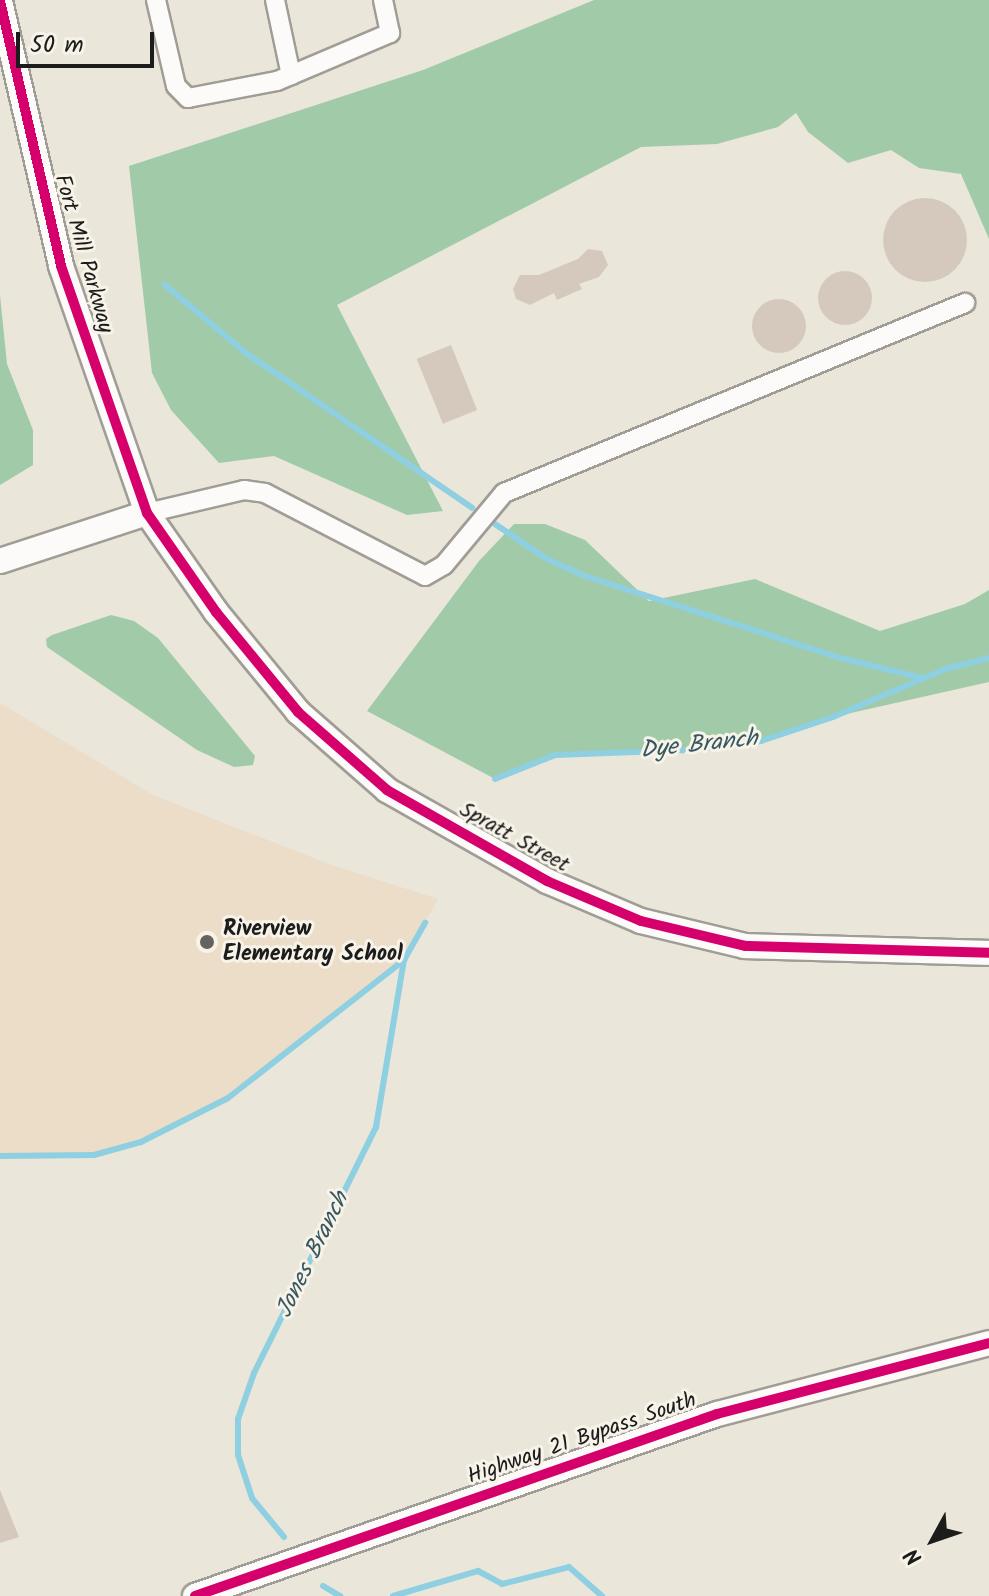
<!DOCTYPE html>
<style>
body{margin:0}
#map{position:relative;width:989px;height:1596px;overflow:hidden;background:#eae6d9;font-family:Kalam,sans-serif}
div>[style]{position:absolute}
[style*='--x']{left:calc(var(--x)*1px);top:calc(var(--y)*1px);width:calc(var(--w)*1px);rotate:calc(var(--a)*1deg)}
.built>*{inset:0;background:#ecddc8}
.forest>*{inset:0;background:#a1cba8}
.stream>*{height:6px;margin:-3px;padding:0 3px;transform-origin:3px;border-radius:3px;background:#8ecfe1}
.building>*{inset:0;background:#d5c9be;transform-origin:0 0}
.round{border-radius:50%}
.roads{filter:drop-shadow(2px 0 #a09d96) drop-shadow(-2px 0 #a09d96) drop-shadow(0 2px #a09d96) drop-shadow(0 -2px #a09d96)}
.minor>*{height:18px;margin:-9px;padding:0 9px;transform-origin:9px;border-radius:9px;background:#fcfbf9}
.major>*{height:24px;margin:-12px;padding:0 12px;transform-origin:12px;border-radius:12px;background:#fcfbf9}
.cycleway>*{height:10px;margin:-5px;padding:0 5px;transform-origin:5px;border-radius:5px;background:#d6006c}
.dots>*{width:22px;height:22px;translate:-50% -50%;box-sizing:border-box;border:4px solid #f7f3e8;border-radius:50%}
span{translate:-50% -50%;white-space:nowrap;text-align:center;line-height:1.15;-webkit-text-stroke:6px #f7f3e8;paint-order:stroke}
.street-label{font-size:22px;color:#1c1c1c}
.poi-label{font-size:22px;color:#1c1c1c;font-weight:700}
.left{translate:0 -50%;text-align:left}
.water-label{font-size:24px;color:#365762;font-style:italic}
.north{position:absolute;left:893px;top:1500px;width:80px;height:80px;-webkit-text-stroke:6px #f7f3e8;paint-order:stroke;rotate:230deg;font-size:22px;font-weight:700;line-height:32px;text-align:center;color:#1c1c1c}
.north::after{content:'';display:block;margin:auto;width:28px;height:36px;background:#1c1c1c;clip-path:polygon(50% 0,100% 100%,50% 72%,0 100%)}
.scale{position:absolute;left:16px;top:32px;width:138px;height:36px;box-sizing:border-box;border:4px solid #1c1c1c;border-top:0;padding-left:10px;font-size:24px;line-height:28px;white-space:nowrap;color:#1c1c1c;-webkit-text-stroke:6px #f7f3e8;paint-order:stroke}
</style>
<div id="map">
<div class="built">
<i style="clip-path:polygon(0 703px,153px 795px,329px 864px,438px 899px,404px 960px,228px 1098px,141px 1142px,94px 1155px,0 1156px)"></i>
</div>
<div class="forest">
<i style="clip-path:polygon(594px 0,989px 0,989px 239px,961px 174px,919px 168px,891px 150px,848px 163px,808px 132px,796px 113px,778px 127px,717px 144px,641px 147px,337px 305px,443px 511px,407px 515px,274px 456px,219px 463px,171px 410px,152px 373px,129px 166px,423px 70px)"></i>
<i style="clip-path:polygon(0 295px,7px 364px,33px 430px,33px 465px,0 485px)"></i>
<i style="clip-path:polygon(514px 524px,545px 524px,585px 540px,649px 601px,755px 579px,880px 631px,965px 604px,989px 590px,989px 682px,833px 717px,761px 741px,689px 750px,555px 755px,495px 779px,367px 711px,479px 561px)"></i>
<i style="clip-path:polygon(111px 615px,134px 621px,158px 638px,255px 756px,253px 765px,234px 767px,197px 750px,47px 647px,46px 639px,52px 635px)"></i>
</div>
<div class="stream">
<i style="--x:165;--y:285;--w:106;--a:40"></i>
<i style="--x:246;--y:353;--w:274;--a:34.4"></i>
<i style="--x:495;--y:524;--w:63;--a:33.9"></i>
<i style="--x:547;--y:559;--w:42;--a:24.1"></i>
<i style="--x:585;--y:576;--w:269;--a:17.8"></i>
<i style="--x:841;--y:658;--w:83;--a:13.9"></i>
<i style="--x:495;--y:779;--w:65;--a:-21.8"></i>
<i style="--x:555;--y:755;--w:134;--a:-2.1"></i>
<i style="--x:689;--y:750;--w:73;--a:-7.1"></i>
<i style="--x:761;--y:741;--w:76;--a:-18.4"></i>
<i style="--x:833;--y:717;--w:122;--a:-23.2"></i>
<i style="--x:945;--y:669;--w:45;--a:-14"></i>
<i style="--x:0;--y:1156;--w:94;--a:-0.6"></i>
<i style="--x:94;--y:1155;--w:49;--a:-15.5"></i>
<i style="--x:141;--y:1142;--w:97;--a:-26.8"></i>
<i style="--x:228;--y:1098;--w:224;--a:-38.1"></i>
<i style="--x:404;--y:960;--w:43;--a:-60.4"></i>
<i style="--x:284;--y:1537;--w:50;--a:-129.4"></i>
<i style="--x:252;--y:1498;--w:45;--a:-108"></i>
<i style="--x:238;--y:1455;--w:36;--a:-90"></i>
<i style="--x:238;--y:1419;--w:49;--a:-70.8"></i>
<i style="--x:254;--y:1373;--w:275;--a:-63.6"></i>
<i style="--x:376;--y:1127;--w:169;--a:-80.5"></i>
<i style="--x:323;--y:1586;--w:20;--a:30"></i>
<i style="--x:393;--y:1596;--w:89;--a:-16.4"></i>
<i style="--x:478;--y:1571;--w:27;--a:28"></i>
<i style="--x:502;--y:1584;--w:69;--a:-14.2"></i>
<i style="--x:569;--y:1567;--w:44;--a:41.3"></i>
</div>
<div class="building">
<i class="round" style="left:883px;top:198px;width:84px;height:84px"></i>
<i style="clip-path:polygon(588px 249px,602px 251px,608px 265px,599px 277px,579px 284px,582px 289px,557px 300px,554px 293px,530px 305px,516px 299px,513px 289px,520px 275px,539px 275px,578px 259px)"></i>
<i class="round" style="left:818px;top:271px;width:54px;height:54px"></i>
<i class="round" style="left:752px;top:299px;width:54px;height:54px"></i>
<i style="left:451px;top:345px;width:70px;height:37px;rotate:68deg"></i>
<i style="clip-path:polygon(0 1490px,19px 1537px,0 1543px)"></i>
</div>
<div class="roads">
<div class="minor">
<i style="--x:156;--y:0;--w:88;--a:76.9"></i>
<i style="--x:176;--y:86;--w:17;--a:45"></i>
<i style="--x:188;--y:98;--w:91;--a:-10.8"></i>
<i style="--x:277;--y:81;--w:123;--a:-23"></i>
<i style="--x:390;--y:33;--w:34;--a:-102"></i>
<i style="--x:275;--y:0;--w:77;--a:78"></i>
<i style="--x:147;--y:513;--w:100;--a:-13.3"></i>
<i style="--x:244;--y:490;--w:21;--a:8"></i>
<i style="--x:265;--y:493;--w:180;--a:27.4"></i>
<i style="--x:425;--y:576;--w:22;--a:-30"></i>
<i style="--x:444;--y:565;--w:94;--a:-50.2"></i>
<i style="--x:504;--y:493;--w:499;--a:-22.4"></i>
</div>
<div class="major">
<i style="--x:0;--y:1;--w:272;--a:77"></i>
<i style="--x:61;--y:266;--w:262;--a:70.8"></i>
<i style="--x:147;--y:513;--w:121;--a:55.1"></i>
<i style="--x:216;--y:612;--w:129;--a:50.6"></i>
<i style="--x:298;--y:712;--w:118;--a:41.2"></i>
<i style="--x:387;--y:790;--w:184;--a:29.6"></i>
<i style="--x:547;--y:881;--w:102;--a:23.1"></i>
<i style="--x:641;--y:921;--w:107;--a:13.5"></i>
<i style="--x:745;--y:946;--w:244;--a:1.6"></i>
<i style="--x:0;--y:561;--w:155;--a:-18.1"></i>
<i style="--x:195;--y:1596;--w:553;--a:-19.22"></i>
<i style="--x:717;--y:1414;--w:281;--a:-14.6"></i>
</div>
</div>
<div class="cycleway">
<i style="--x:0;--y:1;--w:272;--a:77"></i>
<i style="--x:61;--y:266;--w:262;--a:70.8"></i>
<i style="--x:147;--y:513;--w:121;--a:55.1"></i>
<i style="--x:216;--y:612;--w:129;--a:50.6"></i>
<i style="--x:298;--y:712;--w:118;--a:41.2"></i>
<i style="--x:387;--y:790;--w:184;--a:29.6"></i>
<i style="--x:547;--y:881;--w:102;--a:23.1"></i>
<i style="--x:641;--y:921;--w:107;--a:13.5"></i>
<i style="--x:745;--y:946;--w:244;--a:1.6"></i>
<i style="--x:195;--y:1596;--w:553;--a:-19.22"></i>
<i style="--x:717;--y:1414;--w:281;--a:-14.6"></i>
</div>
<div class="dots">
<i style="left:207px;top:942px;background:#64635e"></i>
</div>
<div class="street-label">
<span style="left:83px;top:254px;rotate:74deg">Fort Mill Parkway</span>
<span style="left:514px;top:838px;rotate:29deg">Spratt Street</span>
<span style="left:582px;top:1439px;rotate:-19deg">Highway 21 Bypass South</span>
</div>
<div class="poi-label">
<span class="left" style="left:223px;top:942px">Riverview<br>Elementary School</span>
</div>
<div class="water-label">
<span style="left:699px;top:745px;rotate:-6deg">Dye Branch</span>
<span style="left:313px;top:1255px;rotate:-64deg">Jones Branch</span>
</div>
<div class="north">N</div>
<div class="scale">50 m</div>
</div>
